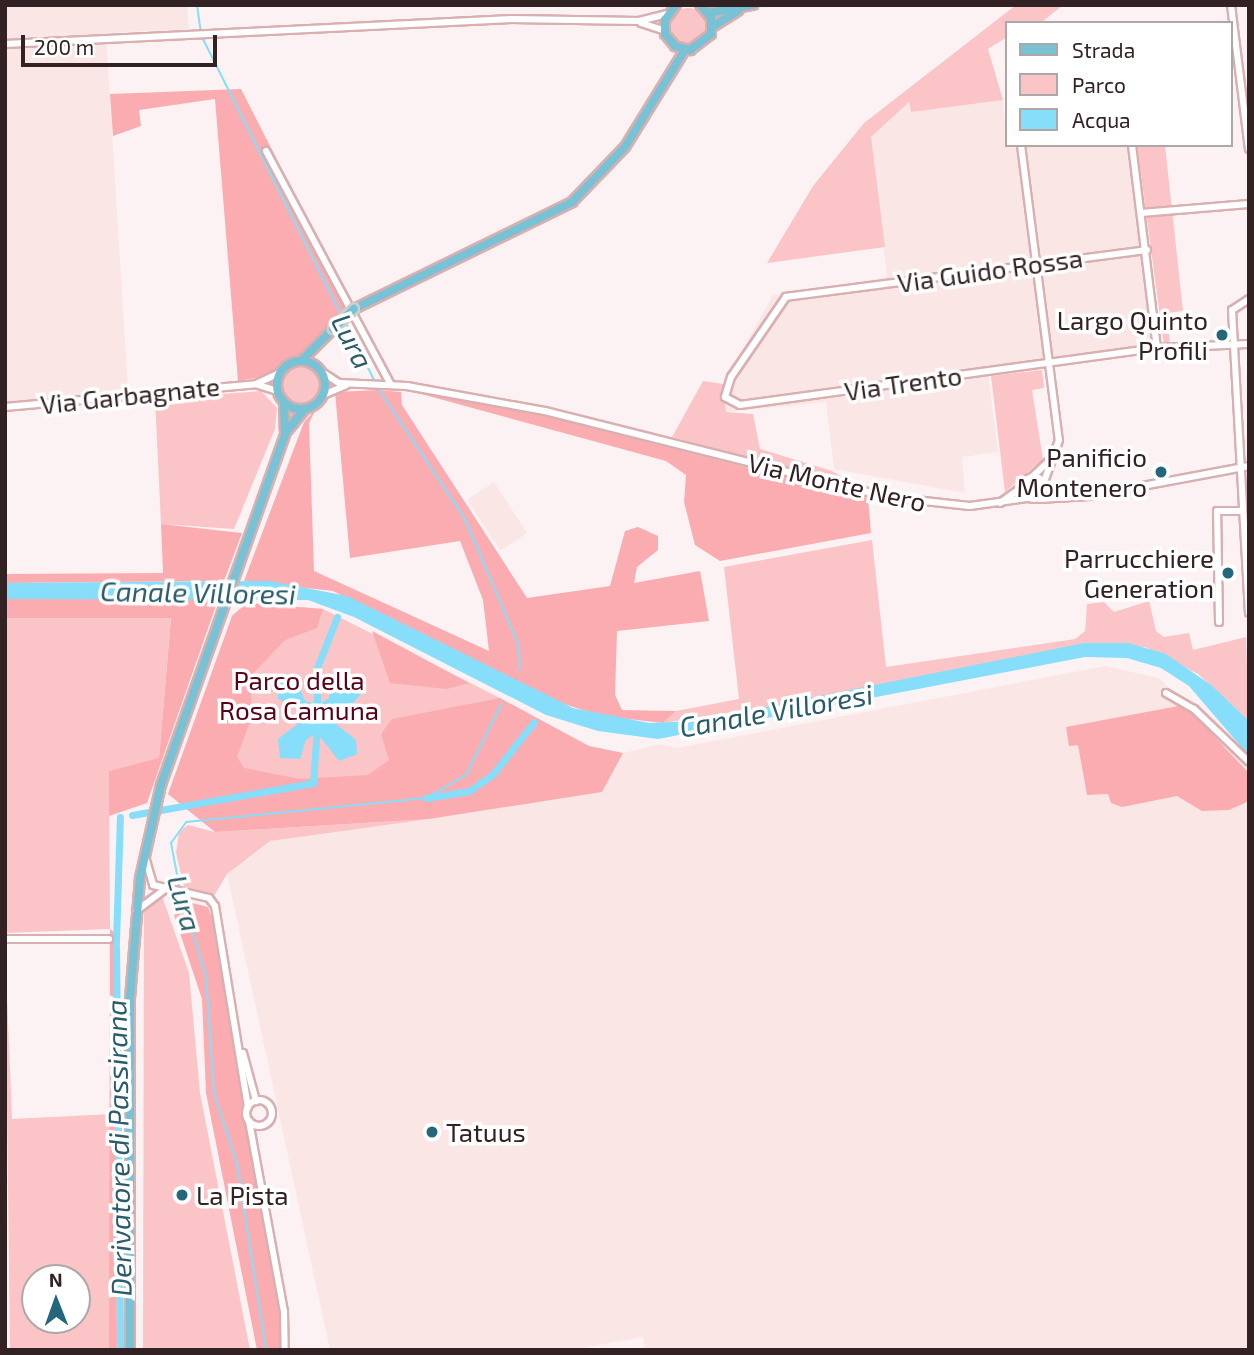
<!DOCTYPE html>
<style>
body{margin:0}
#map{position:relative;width:1254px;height:1355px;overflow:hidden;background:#fcf2f3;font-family:"Exo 2",sans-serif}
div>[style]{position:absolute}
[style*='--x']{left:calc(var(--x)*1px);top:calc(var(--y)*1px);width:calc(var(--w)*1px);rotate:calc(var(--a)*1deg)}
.built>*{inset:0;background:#fbe6e6;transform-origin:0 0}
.green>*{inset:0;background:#fbc5c7}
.round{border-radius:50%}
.forest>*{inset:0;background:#fbacb0}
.water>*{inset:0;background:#86defb}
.stream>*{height:2px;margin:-1px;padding:0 1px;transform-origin:1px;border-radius:1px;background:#86defb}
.canal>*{height:7px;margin:-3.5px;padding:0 3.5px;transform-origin:3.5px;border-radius:3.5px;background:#86defb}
.roads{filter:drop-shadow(2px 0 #d9afb0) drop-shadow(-2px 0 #d9afb0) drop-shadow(0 2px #d9afb0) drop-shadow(0 -2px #d9afb0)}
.minor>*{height:6px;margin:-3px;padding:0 3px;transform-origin:3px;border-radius:3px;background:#fff}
.minor>.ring{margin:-3px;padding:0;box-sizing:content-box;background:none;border:6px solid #fff;border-radius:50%}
.major>*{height:8px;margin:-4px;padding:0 4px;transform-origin:4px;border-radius:4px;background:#78c2d6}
.major>.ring{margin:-4px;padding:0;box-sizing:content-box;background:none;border:8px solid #78c2d6;border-radius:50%}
.bridges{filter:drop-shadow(2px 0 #d2cecf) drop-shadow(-2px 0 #d2cecf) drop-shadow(0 2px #d2cecf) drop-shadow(0 -2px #d2cecf)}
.major-bridge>*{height:8px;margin:-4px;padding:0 4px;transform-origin:4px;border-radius:4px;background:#78c2d6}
.dots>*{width:19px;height:19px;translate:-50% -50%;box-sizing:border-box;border:4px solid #fff;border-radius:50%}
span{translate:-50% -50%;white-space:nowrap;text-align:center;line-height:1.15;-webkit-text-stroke:7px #fff;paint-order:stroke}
.street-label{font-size:26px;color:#322223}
.poi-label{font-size:26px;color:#322223}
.right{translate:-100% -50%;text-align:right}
.left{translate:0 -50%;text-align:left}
.park-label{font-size:26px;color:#5a0118}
.water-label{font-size:28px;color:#295b6a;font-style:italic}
.frame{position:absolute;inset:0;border:7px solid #322223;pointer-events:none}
.legend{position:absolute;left:1005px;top:21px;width:228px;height:126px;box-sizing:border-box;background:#fff;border:2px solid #ada7a7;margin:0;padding:9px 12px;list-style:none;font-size:21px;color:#322223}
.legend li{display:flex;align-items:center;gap:14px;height:35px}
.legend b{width:35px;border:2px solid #ada7a7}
.north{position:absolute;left:21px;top:1264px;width:70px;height:70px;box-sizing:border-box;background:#fff;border:2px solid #ada7a7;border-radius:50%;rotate:359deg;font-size:19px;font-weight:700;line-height:28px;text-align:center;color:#322223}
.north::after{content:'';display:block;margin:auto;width:24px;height:32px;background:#25677a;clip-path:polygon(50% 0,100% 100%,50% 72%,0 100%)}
.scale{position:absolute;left:21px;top:35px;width:196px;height:32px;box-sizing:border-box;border:4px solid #322223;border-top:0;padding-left:9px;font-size:21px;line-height:24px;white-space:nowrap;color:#322223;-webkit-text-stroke:5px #fff;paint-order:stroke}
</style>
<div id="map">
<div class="built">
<i style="clip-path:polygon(5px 5px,187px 5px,189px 29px,106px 33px,128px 390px,5px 402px)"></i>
<i style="clip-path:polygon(1003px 100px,1007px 145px,1128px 145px,1154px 346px,987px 366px,998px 452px,962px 457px,965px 493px,834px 469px,826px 402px,726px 412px,723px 384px,773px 295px,887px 277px,871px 137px,909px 102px,911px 112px)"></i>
<i style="left:494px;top:482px;width:61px;height:32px;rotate:57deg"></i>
<i style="clip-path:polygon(1105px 666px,1159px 678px,1249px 772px,1249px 1350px,645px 1350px,643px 1337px,570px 1350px,330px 1350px,227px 874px,270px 841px,602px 792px,623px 753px,659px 744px,677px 748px)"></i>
</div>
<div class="green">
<i style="clip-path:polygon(1016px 5px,1063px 5px,1043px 21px,1007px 23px,1007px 37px,988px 49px,1003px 100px,911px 112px,909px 102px,871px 137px,885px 247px,767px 263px,813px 186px,864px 123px)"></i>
<i class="round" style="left:670px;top:8px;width:36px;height:36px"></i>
<i style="clip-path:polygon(1137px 145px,1165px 145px,1183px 311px,1167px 313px,1170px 345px,1164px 346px)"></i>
<i class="round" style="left:281px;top:364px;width:40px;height:40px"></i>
<i style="clip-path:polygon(1042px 370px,1044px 388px,1032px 390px,1043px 459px,1005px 492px,991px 376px)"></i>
<i style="clip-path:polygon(703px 381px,723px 384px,726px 412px,753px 414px,760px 449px,832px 471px,857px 486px,672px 437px)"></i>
<i style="clip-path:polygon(261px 391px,277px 408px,275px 429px,234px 529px,161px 524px,155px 399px)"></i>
<i style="clip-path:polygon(872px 540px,886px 667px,1075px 639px,1085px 631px,1087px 604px,1104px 602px,1114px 612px,1149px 601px,1156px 631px,1164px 637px,1189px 633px,1193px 650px,1246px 637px,1249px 721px,1198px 674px,1145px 647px,663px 723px,676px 711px,739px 699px,724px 567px)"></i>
<i style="clip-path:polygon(247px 603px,323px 609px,500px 698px,469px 761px,182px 804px,232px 616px)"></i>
<i style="clip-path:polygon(171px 616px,159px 759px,109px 771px,110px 929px,5px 933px,5px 617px)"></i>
<i style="clip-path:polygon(429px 819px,270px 841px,227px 874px,214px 896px,184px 887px,176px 853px,179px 832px,188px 825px,215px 832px)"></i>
<i style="clip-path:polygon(162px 896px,189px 973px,200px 1093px,250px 1350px,143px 1350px,144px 912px)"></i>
<i style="clip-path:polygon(evenodd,5px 946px,12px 1119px,112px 1114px,109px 1350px,10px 1350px,5px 946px,35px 1278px,77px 1278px,77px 1320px,35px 1320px,35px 1278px)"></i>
</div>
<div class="forest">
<i style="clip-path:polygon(241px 89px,351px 305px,305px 352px,268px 376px,238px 381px,215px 99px,139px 110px,141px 126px,113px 136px,110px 94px)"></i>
<i style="clip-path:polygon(379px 390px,401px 392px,402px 405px,527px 598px,610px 586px,625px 531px,638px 527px,658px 536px,658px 550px,637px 567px,634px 583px,700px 571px,709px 621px,617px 631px,615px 695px,622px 710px,676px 711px,663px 723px,602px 716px,542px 697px,333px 591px,244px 581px,304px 422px,316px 409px,309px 423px,314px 571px,489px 651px,483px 600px,460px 541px,350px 558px,335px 392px)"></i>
<i style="clip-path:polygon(414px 392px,517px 409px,868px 498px,871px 533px,720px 561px,695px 545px,684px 502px,686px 475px,666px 461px)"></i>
<i style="clip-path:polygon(161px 524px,242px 533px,224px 581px,5px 583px,5px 574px,163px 573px)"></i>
<i style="clip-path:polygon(219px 597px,147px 803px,109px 816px,109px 771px,159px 758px,171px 618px,5px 618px,5px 599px)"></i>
<i style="clip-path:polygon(247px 603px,323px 609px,317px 628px,285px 640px,251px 676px,251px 719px,237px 757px,244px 768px,300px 779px,368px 775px,389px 760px,381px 734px,392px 719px,500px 698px,589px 746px,623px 753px,602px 792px,429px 819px,215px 832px,168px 794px,232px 616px)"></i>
<i style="clip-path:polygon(372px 631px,469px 683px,447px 689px,390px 683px)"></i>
<i style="clip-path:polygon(1184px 705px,1249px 773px,1249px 801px,1229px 810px,1202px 811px,1177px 796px,1122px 807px,1111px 803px,1108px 794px,1087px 795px,1078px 745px,1069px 746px,1066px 727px)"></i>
<i style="clip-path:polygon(168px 897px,208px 907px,216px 929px,281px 1311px,282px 1350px,257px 1350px,206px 1093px,202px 999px)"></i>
<i style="clip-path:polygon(110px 929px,115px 933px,117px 1350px,109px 1350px)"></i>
</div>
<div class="water">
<i style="clip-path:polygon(270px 581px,347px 596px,573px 708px,649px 723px,695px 721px,1084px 643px,1128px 643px,1166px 654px,1211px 685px,1249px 721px,1249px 756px,1189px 686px,1161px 668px,1127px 658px,1085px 657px,658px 739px,598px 731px,546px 715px,354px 617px,308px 600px,5px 599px,5px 583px)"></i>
<i style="clip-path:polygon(348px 673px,359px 680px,362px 693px,352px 704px,335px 708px,331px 720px,356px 740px,357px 754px,339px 761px,317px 733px,306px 740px,300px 759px,280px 758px,278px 739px,303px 720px,300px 709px,278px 699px,279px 683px,298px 683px,305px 701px,319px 705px,329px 698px,336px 676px)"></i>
</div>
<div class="stream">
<i style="--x:197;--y:5;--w:27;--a:82"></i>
<i style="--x:202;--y:37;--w:312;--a:63.4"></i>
<i style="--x:345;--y:321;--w:68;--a:63.8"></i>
<i style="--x:377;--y:387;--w:159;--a:56.3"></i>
<i style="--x:465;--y:519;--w:138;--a:67"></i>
<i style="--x:519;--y:646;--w:24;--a:88"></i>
<i style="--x:180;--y:890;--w:48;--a:-100.8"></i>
<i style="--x:171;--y:843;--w:26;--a:-54"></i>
<i style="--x:186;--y:822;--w:241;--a:-5.7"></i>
<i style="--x:426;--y:798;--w:46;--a:-29.9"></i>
<i style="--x:466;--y:775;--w:80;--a:-63.4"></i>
<i style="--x:181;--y:895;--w:85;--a:72.8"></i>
<i style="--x:206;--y:976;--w:118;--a:86.1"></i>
<i style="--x:214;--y:1094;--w:73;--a:71.6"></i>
<i style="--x:237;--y:1163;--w:189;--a:81.2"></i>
</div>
<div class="canal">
<i style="--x:317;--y:714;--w:46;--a:-90"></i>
<i style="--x:317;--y:668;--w:55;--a:-68.6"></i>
<i style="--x:426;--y:798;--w:44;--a:-9.2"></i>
<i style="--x:469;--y:791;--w:29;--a:-35"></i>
<i style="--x:493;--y:774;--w:66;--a:-51.7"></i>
<i style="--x:132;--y:815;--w:184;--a:-10"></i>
<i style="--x:313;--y:783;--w:57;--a:-86"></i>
<i style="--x:116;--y:942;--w:125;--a:-88.2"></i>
<i style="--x:116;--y:946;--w:404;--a:89.4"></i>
</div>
<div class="roads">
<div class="minor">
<i style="--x:1231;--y:5;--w:145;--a:82.9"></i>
<i style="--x:641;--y:23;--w:25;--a:18"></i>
<i style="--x:5;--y:44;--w:507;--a:-2.83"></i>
<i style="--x:511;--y:19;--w:128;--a:0.9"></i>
<i style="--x:639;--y:21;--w:29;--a:-14"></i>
<i style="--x:1021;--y:145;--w:297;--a:82.7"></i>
<i style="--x:1059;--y:440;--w:45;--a:109.7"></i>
<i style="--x:1132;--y:145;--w:205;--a:83"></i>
<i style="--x:266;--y:151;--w:265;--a:61.9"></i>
<i style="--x:1141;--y:213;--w:108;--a:-4.8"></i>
<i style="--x:1147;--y:250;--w:364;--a:172.6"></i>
<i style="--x:786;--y:297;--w:97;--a:124.5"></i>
<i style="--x:731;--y:377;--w:21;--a:107"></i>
<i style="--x:725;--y:397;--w:17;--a:28"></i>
<i style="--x:740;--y:405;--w:421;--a:-7.8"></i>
<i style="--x:1157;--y:348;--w:92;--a:-2.5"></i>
<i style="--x:1249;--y:299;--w:20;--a:147"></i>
<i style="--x:1232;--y:310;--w:303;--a:86.8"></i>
<i style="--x:322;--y:372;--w:20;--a:33"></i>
<i style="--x:339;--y:383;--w:68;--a:2.5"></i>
<i style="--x:407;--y:386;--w:140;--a:10.3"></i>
<i style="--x:545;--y:411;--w:354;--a:14.1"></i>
<i style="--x:888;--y:497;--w:82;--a:6.3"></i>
<i style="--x:970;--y:506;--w:59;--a:-7.9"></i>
<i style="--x:258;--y:385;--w:21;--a:17"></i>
<i style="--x:323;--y:395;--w:25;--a:-23"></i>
<i style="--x:5;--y:407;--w:252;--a:-5.2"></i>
<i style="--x:256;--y:384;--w:26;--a:-25"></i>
<i class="ring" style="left:1023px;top:477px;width:16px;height:16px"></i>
<i style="--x:1032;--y:477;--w:23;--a:-43"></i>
<i style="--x:1040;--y:499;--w:49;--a:-3.5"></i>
<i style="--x:1089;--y:496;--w:163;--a:-10.6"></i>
<i style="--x:1000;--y:503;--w:29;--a:-36"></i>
<i style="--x:1219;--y:622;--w:111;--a:-91"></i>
<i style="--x:1217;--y:511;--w:25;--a:0"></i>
<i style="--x:1166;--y:693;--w:32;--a:30"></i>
<i style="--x:1194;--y:709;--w:76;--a:43.9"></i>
<i style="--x:146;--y:860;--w:26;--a:74"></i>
<i style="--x:153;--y:885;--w:57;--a:13.1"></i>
<i style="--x:209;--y:898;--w:10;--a:53"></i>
<i style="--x:215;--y:906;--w:204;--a:80.7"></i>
<i style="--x:136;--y:911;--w:36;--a:-37"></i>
<i style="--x:5;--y:939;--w:104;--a:0"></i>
<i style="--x:243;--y:1053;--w:50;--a:74.8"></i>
<i class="ring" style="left:246px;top:1100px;width:20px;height:20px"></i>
<i style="--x:249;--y:1121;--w:193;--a:79.6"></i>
<i style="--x:284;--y:1311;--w:39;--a:89"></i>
</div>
<div class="major">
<i style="--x:676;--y:5;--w:19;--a:126"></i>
<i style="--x:665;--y:20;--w:14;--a:90"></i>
<i style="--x:665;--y:34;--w:16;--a:50"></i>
<i style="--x:675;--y:46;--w:16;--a:15"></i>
<i style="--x:690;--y:50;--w:26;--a:-37"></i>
<i style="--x:711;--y:34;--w:16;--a:-90"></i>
<i style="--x:711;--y:18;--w:17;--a:-130"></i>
<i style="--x:708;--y:13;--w:46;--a:-10.1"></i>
<i style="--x:712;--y:27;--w:31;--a:-32"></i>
<i style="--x:354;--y:309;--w:243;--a:-26.1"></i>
<i style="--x:572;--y:202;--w:76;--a:-46.1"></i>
<i style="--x:625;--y:147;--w:114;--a:-58.3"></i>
<i style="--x:302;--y:360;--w:44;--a:-45"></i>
<i class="ring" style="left:277px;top:361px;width:40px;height:40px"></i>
<i style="--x:287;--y:431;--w:28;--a:-51"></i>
<i style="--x:130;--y:1350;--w:352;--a:-90"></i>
<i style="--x:130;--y:998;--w:120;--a:-85.2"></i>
<i style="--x:140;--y:878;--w:95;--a:-77.3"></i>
<i style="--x:161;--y:785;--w:372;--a:-70.5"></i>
<i style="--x:285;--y:434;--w:32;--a:-92"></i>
</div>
</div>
<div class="bridges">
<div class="major-bridge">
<i style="--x:333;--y:329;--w:29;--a:-44"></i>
</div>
</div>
<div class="dots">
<i style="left:1222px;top:335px;background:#25677a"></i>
<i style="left:1161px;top:472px;background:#25677a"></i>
<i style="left:1228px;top:573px;background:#25677a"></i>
<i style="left:432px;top:1132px;background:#25677a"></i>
<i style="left:182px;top:1195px;background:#25677a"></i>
</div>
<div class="street-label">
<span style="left:990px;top:270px;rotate:-8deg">Via Guido Rossa</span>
<span style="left:903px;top:383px;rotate:-8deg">Via Trento</span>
<span style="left:130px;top:395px;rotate:-6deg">Via Garbagnate</span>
<span style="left:837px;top:482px;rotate:13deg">Via Monte Nero</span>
</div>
<div class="poi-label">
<span class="right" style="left:1208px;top:335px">Largo Quinto<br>Profili</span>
<span class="right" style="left:1147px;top:472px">Panificio<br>Montenero</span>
<span class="right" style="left:1214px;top:573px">Parrucchiere<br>Generation</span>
<span class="left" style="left:446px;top:1132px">Tatuus</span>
<span class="left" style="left:196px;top:1195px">La Pista</span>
</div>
<div class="park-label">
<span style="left:299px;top:695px">Parco della<br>Rosa Camuna</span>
</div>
<div class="water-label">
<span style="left:353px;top:341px;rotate:63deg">Lura</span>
<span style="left:198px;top:592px;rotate:1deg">Canale Villoresi</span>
<span style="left:776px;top:710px;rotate:-10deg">Canale Villoresi</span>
<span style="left:185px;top:903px;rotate:74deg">Lura</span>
<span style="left:118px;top:1148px;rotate:-91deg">Derivatore di Passirana</span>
</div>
<div class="frame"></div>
<ul class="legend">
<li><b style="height:9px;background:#78c2d6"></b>Strada</li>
<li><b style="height:19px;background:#fbc5c7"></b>Parco</li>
<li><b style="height:19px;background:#86defb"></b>Acqua</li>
</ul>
<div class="north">N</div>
<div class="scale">200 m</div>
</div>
